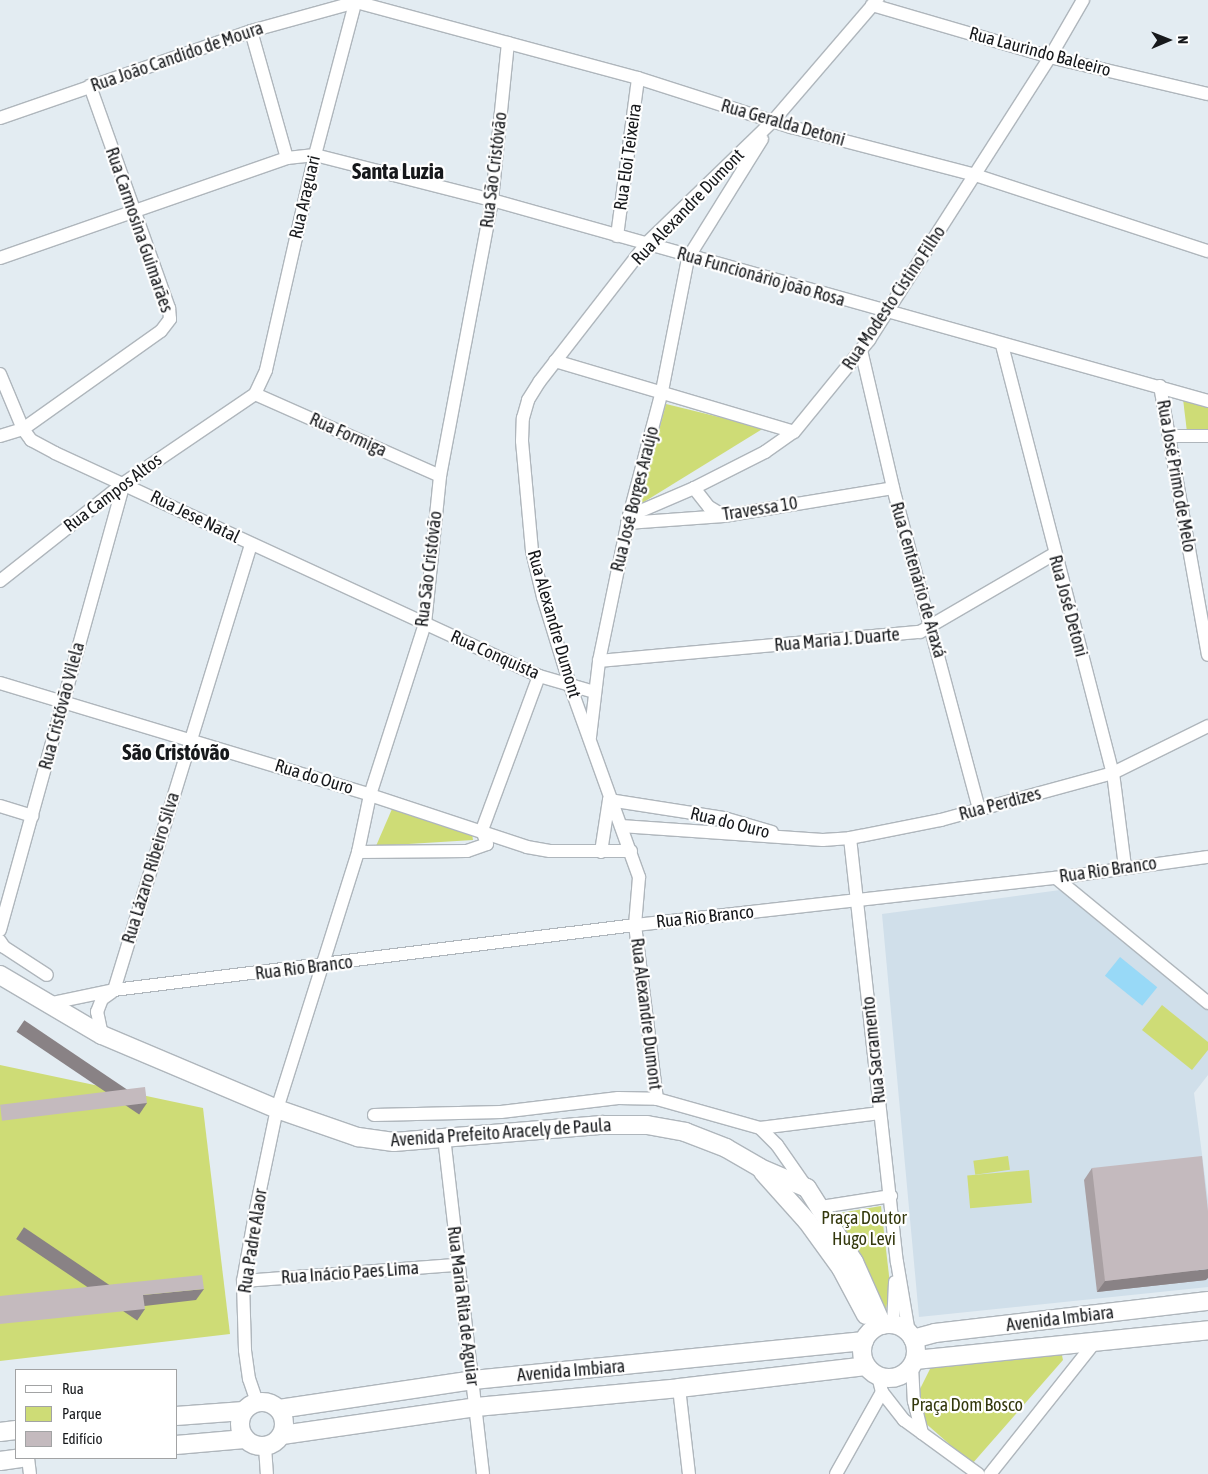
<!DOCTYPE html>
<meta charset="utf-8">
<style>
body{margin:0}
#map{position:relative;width:1208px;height:1474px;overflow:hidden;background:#e3ecf2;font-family:"Asap Condensed",sans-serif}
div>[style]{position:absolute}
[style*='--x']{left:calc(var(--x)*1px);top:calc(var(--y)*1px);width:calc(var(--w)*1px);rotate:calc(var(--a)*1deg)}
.built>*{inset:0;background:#d0dfea}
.green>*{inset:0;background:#cedc76;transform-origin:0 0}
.water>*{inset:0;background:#98d9f7;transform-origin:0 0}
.roads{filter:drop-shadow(1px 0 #afb6bc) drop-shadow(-1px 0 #afb6bc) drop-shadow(0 1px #afb6bc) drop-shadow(0 -1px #afb6bc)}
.minor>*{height:12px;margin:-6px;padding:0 6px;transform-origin:6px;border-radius:6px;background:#fff}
.secondary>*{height:18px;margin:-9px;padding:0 9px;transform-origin:9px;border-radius:9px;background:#fff}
.secondary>.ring{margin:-9px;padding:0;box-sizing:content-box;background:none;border:18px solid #fff;border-radius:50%}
.wall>*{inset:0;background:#a9a0a3}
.shaded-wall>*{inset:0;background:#898285;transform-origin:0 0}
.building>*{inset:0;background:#c4babe;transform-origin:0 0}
span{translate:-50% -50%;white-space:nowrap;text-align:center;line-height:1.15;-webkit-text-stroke:4.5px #fff;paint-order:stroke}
.street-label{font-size:18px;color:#16181b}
.park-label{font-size:18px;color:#33380c}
.district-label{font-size:22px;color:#16181b;font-weight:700}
.legend{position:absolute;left:15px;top:1369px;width:162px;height:90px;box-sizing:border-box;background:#fff;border:1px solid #a2a3a4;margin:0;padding:6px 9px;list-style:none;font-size:15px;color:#16181b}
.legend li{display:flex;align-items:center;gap:10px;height:25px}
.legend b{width:25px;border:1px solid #a2a3a4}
.north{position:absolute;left:1143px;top:15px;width:50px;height:50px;-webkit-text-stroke:4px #fff;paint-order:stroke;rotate:89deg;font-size:14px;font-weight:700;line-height:20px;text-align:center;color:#16181b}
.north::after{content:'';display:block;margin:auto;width:18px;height:22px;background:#16181b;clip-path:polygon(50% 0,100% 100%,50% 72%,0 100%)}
</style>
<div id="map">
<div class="built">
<i style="clip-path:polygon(1060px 890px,1208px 1007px,1208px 1075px,1194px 1093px,1208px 1200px,1208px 1287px,919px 1317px,882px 914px)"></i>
</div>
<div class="green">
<i style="clip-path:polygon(1183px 399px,1208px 406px,1208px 432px,1187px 432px)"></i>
<i style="clip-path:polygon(666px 404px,764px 428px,639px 505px)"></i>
<i style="clip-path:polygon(392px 809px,472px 834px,473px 840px,376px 846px)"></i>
<i style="clip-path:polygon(1162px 1005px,1208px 1042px,1208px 1050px,1192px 1070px,1142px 1030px)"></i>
<i style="clip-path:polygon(0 1065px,203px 1108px,230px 1334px,0 1361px)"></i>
<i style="left:1008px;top:1156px;width:14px;height:35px;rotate:82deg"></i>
<i style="left:1029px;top:1170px;width:33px;height:62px;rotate:85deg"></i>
<i style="clip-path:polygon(881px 1206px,890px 1284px,886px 1310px,834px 1214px)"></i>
<i style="clip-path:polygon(1061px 1351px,1063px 1360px,972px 1464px,923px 1421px,920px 1389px,931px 1367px)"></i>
</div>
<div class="water">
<i style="left:1120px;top:957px;width:48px;height:24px;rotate:39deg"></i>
</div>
<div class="roads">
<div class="minor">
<i style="--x:872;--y:5;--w:185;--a:16.3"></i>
<i style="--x:1050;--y:57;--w:162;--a:13.2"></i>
<i style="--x:251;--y:31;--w:132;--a:74.2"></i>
<i style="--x:0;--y:118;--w:266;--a:-19.1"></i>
<i style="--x:251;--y:31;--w:109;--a:-15.4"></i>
<i style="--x:356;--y:2;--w:292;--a:15.1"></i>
<i style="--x:638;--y:78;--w:161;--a:17.8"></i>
<i style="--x:791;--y:127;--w:190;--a:14.6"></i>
<i style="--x:975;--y:175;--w:245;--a:18.1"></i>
<i style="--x:617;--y:236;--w:159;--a:-82.4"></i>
<i style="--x:0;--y:258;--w:304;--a:-19.2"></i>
<i style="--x:287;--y:158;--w:28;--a:-6"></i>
<i style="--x:315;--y:155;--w:183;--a:14.3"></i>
<i style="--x:492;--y:200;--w:744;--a:15.68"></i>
<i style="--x:1002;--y:345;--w:442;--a:75.5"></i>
<i style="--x:1113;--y:773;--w:95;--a:82.7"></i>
<i style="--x:861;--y:350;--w:142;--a:76.9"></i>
<i style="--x:893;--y:488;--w:332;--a:75"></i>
<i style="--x:555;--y:361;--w:249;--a:16.5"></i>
<i style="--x:0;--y:374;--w:60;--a:67.3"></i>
<i style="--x:23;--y:429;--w:14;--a:54"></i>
<i style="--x:31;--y:440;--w:27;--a:28"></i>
<i style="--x:55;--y:453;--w:533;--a:24.74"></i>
<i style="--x:539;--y:676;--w:57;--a:16.2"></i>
<i style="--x:1160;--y:386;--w:273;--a:79.9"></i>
<i style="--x:255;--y:394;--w:26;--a:-65"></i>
<i style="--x:266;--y:370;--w:221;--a:-77.2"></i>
<i style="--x:315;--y:155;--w:160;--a:-75.2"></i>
<i style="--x:255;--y:394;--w:202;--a:23.9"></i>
<i style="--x:0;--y:436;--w:24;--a:-17"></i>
<i style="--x:23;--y:429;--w:169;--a:-35.4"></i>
<i style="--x:161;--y:331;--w:15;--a:-53"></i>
<i style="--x:170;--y:319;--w:11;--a:-95"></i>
<i style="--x:169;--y:308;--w:236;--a:-109.6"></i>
<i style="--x:1169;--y:436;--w:39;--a:0"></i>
<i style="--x:694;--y:488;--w:24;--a:52"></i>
<i style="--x:709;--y:507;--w:17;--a:31"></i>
<i style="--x:629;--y:516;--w:71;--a:-23.3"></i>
<i style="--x:694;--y:488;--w:80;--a:-26.9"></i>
<i style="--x:765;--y:452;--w:35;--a:-35"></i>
<i style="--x:794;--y:432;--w:119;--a:-50.8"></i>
<i style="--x:869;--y:340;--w:336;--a:-57.4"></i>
<i style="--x:1050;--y:57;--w:66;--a:-59.9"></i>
<i style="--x:627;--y:523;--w:97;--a:-4.1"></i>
<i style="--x:724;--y:516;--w:171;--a:-9.4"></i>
<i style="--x:0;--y:581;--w:158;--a:-38.3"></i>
<i style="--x:124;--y:483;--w:158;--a:-34.2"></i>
<i style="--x:599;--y:661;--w:322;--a:-5.2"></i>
<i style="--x:920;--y:632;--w:155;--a:-30.2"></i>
<i style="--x:0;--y:683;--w:387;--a:16.8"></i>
<i style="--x:370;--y:795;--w:165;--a:18.3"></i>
<i style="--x:527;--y:847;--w:23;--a:10"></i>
<i style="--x:550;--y:851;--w:81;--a:0"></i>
<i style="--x:590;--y:737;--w:77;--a:-83.2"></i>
<i style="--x:599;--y:661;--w:148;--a:-78.3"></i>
<i style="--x:629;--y:516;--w:129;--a:-75.2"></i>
<i style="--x:662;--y:391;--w:136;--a:-78.9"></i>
<i style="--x:688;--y:258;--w:140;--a:-58.1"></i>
<i style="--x:0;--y:806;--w:34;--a:17"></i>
<i style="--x:621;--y:826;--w:202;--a:4"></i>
<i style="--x:823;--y:840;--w:27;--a:-4"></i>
<i style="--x:850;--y:838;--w:93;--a:-11.2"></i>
<i style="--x:941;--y:820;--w:178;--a:-15.3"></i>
<i style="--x:1113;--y:773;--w:106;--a:-26.3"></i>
<i style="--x:850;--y:838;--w:427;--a:83.7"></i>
<i style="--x:897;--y:1262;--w:72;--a:80.4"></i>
<i style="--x:358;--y:852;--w:109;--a:-0.5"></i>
<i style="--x:467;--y:851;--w:21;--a:-19"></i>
<i style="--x:487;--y:844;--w:15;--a:-110"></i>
<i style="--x:482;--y:830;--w:164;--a:-69.7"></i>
<i style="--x:601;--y:852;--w:53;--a:-81.3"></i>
<i style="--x:609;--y:800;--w:116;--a:8.9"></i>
<i style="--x:724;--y:818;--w:50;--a:16.3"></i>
<i style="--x:1056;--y:878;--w:197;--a:39.4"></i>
<i style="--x:0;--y:930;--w:464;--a:-74.5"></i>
<i style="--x:0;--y:941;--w:7;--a:56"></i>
<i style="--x:4;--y:947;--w:51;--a:33.1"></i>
<i style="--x:114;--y:990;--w:466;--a:-72.9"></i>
<i style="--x:47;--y:1004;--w:68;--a:-11.8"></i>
<i style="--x:114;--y:990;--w:525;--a:-7.11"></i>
<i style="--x:635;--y:925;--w:424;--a:-6.4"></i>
<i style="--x:1056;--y:878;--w:153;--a:-7.9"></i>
<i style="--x:102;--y:1035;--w:24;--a:-102"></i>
<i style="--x:97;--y:1012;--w:14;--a:-69"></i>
<i style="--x:102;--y:999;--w:12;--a:-35"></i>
<i style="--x:657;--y:1099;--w:175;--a:-97.2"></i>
<i style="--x:635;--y:925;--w:48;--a:-85.2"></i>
<i style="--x:639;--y:877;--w:204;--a:-109.8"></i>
<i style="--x:570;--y:685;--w:92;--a:-107.1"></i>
<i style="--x:543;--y:597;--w:47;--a:-103.4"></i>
<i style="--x:532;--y:551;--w:110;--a:-95.2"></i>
<i style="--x:522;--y:441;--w:23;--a:-88"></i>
<i style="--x:523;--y:418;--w:19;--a:-74"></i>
<i style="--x:528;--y:400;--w:22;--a:-58"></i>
<i style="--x:540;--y:381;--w:175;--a:-52.2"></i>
<i style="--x:647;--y:243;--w:175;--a:-44.1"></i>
<i style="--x:773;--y:121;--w:160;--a:-49.3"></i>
<i style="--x:374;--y:1115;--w:127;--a:-1.4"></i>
<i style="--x:501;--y:1112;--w:118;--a:-6.8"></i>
<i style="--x:618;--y:1098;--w:39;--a:1"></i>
<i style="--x:657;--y:1099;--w:107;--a:15.7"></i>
<i style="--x:760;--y:1128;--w:24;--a:45"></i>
<i style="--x:777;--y:1145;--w:52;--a:55.1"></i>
<i style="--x:760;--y:1128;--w:121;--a:-7.1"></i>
<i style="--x:444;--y:1137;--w:339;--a:83.4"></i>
<i style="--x:821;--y:1207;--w:71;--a:-8.9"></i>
<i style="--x:243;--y:1281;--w:216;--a:-4.3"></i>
<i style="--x:893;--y:1325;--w:43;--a:-87.3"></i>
<i style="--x:912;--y:1366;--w:35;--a:87"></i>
<i style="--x:914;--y:1401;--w:33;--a:76"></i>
<i style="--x:878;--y:1376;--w:16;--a:76"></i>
<i style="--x:882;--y:1392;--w:36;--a:52"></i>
<i style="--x:904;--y:1420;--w:92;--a:36.1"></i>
<i style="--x:679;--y:1388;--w:87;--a:83.4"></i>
<i style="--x:257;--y:1402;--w:24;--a:-109"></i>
<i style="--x:249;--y:1379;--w:29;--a:-98"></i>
<i style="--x:245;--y:1350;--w:69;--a:-91.7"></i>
<i style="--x:243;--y:1281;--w:68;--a:-79.8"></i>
<i style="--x:255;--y:1214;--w:107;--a:-78.2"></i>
<i style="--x:277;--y:1109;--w:269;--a:-72.5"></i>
<i style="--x:358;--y:852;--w:58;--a:-78.1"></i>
<i style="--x:370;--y:795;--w:180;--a:-72.2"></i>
<i style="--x:425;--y:624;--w:149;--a:-84.2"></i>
<i style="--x:440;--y:476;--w:281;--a:-79.3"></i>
<i style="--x:492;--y:200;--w:158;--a:-84.2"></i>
<i style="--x:265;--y:1447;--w:27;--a:86"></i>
<i style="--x:28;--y:1458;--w:16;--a:83"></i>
<i style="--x:836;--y:1474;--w:94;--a:-60.7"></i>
<i style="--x:990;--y:1474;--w:169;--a:-51.5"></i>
</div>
<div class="secondary">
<i style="--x:0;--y:975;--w:118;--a:30.5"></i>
<i style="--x:102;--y:1035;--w:190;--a:22.9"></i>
<i style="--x:277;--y:1109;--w:86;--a:19.1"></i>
<i style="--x:358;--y:1137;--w:36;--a:8"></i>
<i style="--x:394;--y:1142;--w:209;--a:-4.7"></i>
<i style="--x:602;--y:1125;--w:45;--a:0"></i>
<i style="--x:647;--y:1125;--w:39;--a:10"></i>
<i style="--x:685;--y:1132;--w:44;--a:21.3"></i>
<i style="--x:726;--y:1148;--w:39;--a:30"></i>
<i style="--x:760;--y:1168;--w:51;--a:23.1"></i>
<i style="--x:807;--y:1188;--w:88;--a:57.6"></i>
<i style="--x:854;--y:1262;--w:69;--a:66"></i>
<i style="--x:763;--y:1172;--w:66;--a:48.1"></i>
<i style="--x:807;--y:1221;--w:58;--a:54.1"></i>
<i style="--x:841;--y:1268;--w:53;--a:62"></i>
<i class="ring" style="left:862px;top:1324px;width:36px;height:36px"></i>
<i style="--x:913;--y:1339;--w:23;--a:-15"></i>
<i style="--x:935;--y:1333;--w:275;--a:-6.7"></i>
<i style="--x:915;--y:1360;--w:295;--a:-5.8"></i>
<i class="ring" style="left:240px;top:1402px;width:26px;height:26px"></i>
<i style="--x:279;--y:1409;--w:196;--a:-8.5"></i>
<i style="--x:473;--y:1380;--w:393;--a:-5.7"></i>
<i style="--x:176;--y:1416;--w:68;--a:-4.2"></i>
<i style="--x:0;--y:1432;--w:16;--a:-7"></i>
<i style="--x:282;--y:1435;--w:196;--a:-8.2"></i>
<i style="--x:476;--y:1407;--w:204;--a:-5.3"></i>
<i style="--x:679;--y:1388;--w:188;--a:-6.7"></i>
<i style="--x:176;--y:1445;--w:69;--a:-5"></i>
<i style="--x:0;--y:1461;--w:21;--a:-8"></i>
</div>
</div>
<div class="wall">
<i style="clip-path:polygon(1092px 1168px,1206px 1280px,1097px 1292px,1084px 1180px)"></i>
</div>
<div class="shaded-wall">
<i style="left:147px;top:1103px;width:14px;height:148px;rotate:124deg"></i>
<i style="clip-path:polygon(1208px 1269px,1208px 1278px,1206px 1280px,1097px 1292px,1105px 1281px)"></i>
<i style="clip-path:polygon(204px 1289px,196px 1300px,136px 1307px,143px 1295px)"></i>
<i style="left:145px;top:1309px;width:14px;height:146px;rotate:124deg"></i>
</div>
<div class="building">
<i style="left:145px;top:1087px;width:16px;height:146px;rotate:83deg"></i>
<i style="clip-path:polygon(1202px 1156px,1208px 1211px,1208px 1269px,1105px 1281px,1092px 1168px)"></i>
<i style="clip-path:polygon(202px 1275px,204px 1289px,143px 1295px,145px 1309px,0 1324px,0 1296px)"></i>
</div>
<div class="street-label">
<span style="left:1040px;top:52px;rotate:15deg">Rua Laurindo Baleeiro</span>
<span style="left:177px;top:57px;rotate:-19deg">Rua João Candido de Moura</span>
<span style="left:783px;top:123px;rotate:16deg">Rua Geralda Detoni</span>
<span style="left:628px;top:157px;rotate:-82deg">Rua Eloi Teixeira</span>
<span style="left:494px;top:170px;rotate:-83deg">Rua São Cristóvão</span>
<span style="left:305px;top:197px;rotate:-77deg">Rua Araguari</span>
<span style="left:688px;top:207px;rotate:-46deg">Rua Alexandre Dumont</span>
<span style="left:139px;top:230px;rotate:71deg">Rua Carmosina Guimarães</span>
<span style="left:761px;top:277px;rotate:16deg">Rua Funcionário joão Rosa</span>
<span style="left:894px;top:298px;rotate:-56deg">Rua Modesto Cistino Filho</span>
<span style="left:348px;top:435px;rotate:24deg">Rua Formiga</span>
<span style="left:1176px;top:476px;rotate:80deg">Rua José Primo de Melo</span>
<span style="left:113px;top:493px;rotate:-37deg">Rua Campos Altos</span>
<span style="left:635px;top:499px;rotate:-76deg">Rua José Borges Araújo</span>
<span style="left:760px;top:509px;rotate:-9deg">Travessa 10</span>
<span style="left:195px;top:517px;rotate:26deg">Rua Jese Natal</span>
<span style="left:429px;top:569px;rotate:-83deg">Rua São Cristóvão</span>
<span style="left:918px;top:580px;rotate:74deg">Rua Centenário de Araxá</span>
<span style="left:1068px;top:606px;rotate:75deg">Rua José Detoni</span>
<span style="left:554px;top:624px;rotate:74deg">Rua Alexandre Dumont</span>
<span style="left:837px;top:640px;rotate:-5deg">Rua Maria J. Duarte</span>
<span style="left:495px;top:655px;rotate:24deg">Rua Conquista</span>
<span style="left:62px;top:706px;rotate:-75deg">Rua Cristóvão Vilela</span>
<span style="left:314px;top:777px;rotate:17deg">Rua do Ouro</span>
<span style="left:1000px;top:804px;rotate:-15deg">Rua Perdizes</span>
<span style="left:730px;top:823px;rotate:14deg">Rua do Ouro</span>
<span style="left:151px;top:868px;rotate:-73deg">Rua Lázaro Ribeiro Silva</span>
<span style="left:1108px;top:870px;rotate:-8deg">Rua Rio Branco</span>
<span style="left:705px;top:917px;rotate:-6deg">Rua Rio Branco</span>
<span style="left:304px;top:968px;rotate:-7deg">Rua Rio Branco</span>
<span style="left:646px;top:1014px;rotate:83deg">Rua Alexandre Dumont</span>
<span style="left:874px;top:1050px;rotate:-96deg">Rua Sacramento</span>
<span style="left:501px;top:1133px;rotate:-4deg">Avenida Prefeito Aracely de Paula</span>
<span style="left:253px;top:1241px;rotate:-81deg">Rua Padre Alaor</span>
<span style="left:350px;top:1273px;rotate:-4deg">Rua Inácio Paes Lima</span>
<span style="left:463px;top:1306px;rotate:83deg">Rua Maria Rita de Aguiar</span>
<span style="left:1060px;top:1319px;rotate:-7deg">Avenida Imbiara</span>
<span style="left:571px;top:1371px;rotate:-5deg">Avenida Imbiara</span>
</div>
<div class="park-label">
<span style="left:864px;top:1229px">Praça Doutor<br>Hugo Levi</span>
<span style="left:967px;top:1405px">Praça Dom Bosco</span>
</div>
<div class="district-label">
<span style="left:398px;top:172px">Santa Luzia</span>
<span style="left:176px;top:753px">São Cristóvão</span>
</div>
<ul class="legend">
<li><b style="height:6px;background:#fff"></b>Rua</li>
<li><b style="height:14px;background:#cedc76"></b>Parque</li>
<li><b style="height:14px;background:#c4babe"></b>Edifício</li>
</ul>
<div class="north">N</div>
</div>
